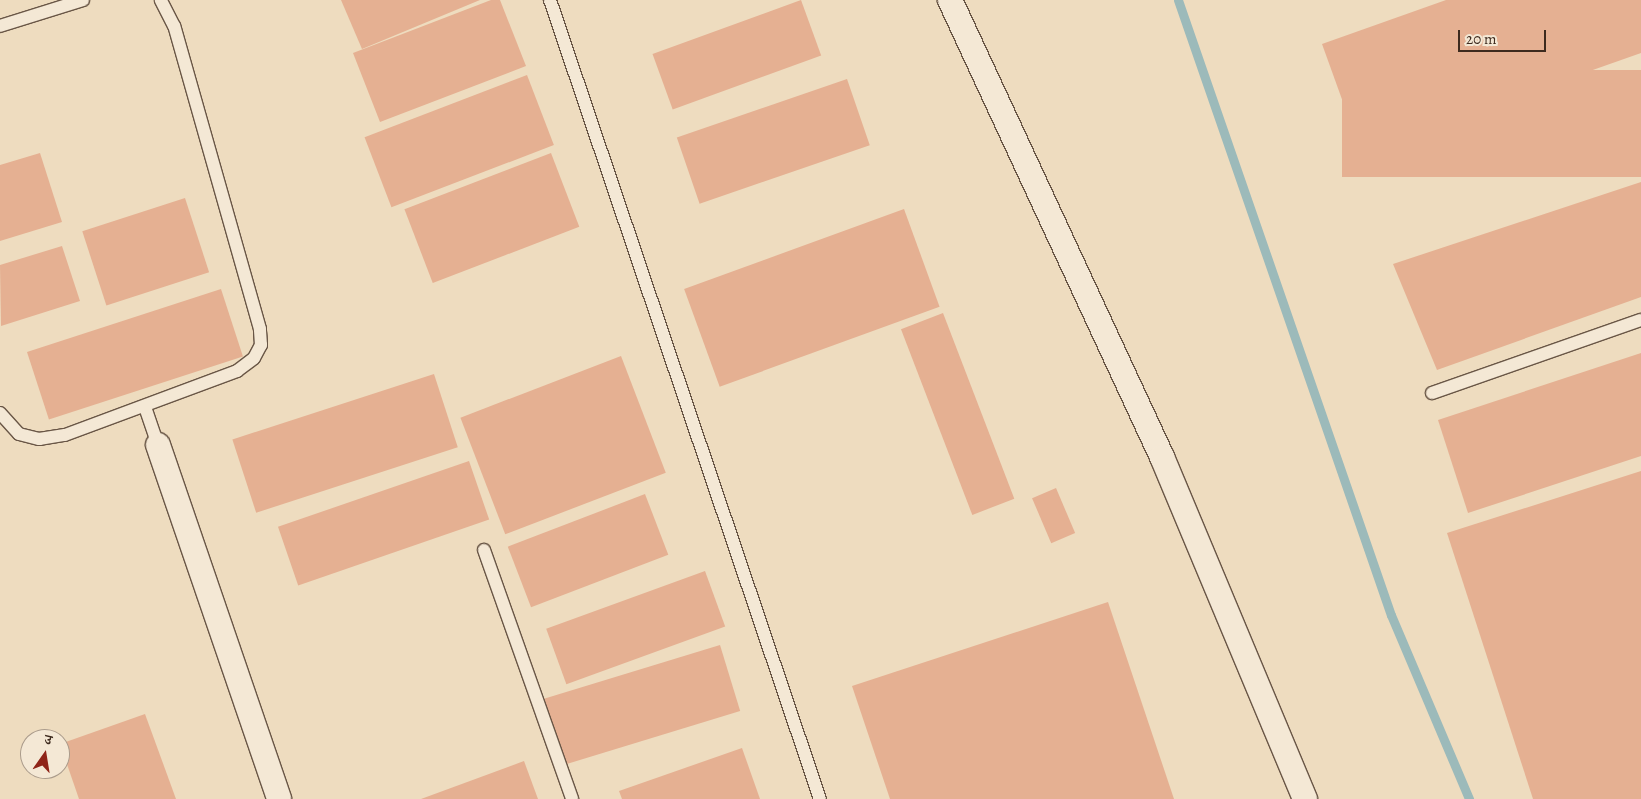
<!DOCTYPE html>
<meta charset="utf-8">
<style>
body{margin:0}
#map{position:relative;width:1641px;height:799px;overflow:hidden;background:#eedcbf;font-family:Alegreya,"Noto Serif Devanagari",serif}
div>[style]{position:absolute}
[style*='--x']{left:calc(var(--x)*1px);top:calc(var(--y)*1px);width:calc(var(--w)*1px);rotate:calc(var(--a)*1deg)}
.stream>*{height:9px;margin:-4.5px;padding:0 4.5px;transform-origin:4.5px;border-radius:4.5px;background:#9cbaba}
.building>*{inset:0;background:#e5b092;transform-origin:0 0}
.roads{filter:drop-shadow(1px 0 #695646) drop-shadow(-1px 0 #695646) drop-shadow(0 1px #695646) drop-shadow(0 -1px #695646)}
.service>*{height:12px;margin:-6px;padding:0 6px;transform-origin:6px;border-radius:6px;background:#f4e8d5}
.minor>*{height:24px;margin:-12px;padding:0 12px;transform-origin:12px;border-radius:12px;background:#f4e8d5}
span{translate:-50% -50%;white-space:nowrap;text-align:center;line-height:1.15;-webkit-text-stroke:5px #f4e8d5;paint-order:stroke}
.north{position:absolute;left:20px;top:729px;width:50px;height:50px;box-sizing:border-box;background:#f4e8d5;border:1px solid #ab9c8c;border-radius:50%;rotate:13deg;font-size:14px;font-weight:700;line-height:20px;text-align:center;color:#3d2a1e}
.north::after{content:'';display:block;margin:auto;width:18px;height:22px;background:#8f2418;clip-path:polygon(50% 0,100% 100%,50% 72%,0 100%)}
.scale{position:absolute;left:1458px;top:30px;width:88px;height:22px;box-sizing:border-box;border:2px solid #3d2a1e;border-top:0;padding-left:6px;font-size:15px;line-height:18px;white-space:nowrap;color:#3d2a1e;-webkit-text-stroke:4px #f4e8d5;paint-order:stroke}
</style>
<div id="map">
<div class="stream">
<i style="--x:1178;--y:0;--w:651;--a:70.9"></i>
<i style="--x:1391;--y:615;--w:200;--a:67"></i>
</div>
<div class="building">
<i style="clip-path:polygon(341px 0,480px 0,362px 49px)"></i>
<i style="clip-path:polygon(491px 0,500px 0,526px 66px,380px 122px,353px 53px)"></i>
<i style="left:801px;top:0;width:59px;height:158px;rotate:70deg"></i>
<i style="clip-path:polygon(1446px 0,1641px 0,1641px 53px,1361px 152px,1322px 44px)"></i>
<i style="left:1641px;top:70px;width:107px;height:299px;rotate:90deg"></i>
<i style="left:527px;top:75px;width:75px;height:174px;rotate:69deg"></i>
<i style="left:847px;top:79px;width:70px;height:180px;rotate:71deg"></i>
<i style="clip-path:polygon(40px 153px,62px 222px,0 241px,0 165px)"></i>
<i style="left:551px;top:153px;width:79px;height:157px;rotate:69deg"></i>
<i style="clip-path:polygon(1641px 182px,1641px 297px,1437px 370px,1393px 264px)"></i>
<i style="left:185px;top:198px;width:78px;height:108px;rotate:72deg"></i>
<i style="left:904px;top:209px;width:104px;height:234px;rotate:70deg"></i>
<i style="clip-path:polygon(62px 246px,80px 301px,1px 326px,0 265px)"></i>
<i style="left:221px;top:289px;width:71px;height:204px;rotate:72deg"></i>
<i style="left:943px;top:313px;width:199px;height:45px;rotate:69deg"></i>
<i style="clip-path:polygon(1641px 353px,1641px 456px,1468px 513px,1438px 420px)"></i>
<i style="left:621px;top:356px;width:125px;height:172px;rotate:69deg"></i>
<i style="left:434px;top:374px;width:77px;height:212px;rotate:72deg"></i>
<i style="left:469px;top:461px;width:62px;height:202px;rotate:71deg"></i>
<i style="clip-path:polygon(1641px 471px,1641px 799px,1533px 799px,1447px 533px)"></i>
<i style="left:1056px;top:488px;width:49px;height:26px;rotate:67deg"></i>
<i style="left:645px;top:494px;width:65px;height:147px;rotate:69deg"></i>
<i style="left:705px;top:571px;width:59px;height:169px;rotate:70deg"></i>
<i style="clip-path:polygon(1108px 602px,1174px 799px,890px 799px,852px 686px)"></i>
<i style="left:720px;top:645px;width:69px;height:184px;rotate:73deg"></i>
<i style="clip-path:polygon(145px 714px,176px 799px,79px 799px,60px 744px)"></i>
<i style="clip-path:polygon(742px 748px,760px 799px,622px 799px,619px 791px)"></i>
<i style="clip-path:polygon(524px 761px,538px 799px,421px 799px)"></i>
</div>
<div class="roads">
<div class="service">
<i style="--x:550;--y:0;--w:843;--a:71.33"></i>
<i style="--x:0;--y:26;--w:87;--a:-17.4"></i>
<i style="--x:1432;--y:393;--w:221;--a:-19.3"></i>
<i style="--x:145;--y:407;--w:40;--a:71.1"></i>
<i style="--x:0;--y:413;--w:28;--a:48"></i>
<i style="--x:19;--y:434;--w:21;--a:14"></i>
<i style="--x:39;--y:439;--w:26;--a:-9"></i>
<i style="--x:65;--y:435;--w:184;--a:-20.4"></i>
<i style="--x:237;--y:371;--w:21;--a:-37"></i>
<i style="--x:254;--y:358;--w:15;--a:-62"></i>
<i style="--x:261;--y:345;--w:16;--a:-94"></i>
<i style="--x:260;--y:329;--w:315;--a:-105.8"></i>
<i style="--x:174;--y:26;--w:29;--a:-117"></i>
<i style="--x:484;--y:550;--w:264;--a:70.5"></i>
</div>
<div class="minor">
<i style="--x:950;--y:0;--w:504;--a:65.11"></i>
<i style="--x:1162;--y:457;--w:371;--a:67.3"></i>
<i style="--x:158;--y:445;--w:374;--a:71.1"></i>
</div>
</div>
<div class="north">उ</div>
<div class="scale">20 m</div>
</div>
